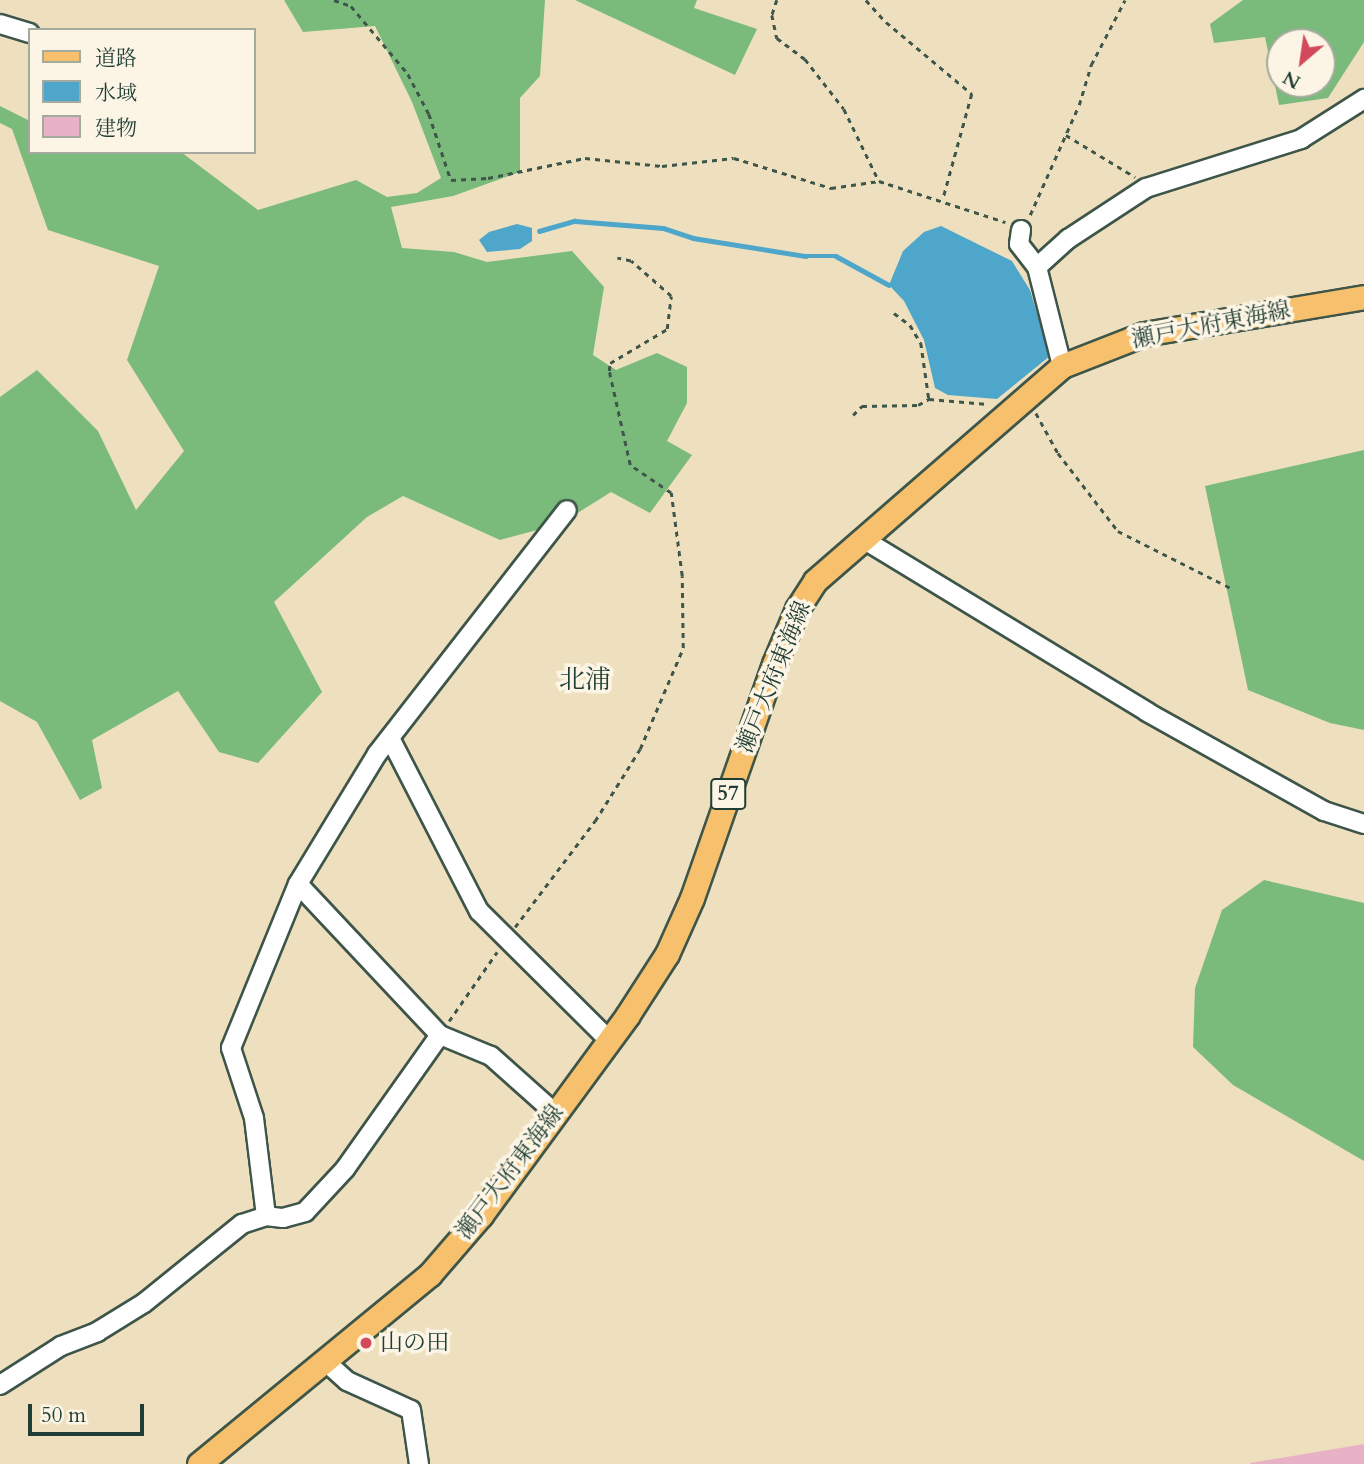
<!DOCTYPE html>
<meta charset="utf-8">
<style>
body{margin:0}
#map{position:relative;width:1364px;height:1464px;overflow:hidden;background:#eee0bf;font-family:Cardo,"Noto Serif JP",serif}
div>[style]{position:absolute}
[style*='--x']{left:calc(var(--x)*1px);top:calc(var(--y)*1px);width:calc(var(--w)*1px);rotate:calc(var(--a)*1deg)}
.forest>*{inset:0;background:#7aba7b}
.water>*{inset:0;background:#4ea6cb}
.stream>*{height:4.5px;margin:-2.25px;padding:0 2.25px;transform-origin:2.25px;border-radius:2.25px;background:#4ea6cb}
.building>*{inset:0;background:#e7b2c6}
.path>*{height:2.5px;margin-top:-1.25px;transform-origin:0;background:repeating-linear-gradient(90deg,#3e5549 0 5px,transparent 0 10px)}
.roads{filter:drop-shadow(2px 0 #3e5549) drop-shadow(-2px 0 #3e5549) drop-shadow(0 2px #3e5549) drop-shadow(0 -2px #3e5549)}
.minor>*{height:18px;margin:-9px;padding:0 9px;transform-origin:9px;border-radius:9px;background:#fff}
.major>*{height:23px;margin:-11.5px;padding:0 11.5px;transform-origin:11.5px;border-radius:11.5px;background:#f7c06c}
.dots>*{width:19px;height:19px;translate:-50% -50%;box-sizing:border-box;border:4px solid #fcf5e5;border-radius:50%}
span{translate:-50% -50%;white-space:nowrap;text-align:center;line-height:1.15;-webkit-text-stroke:7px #fcf5e5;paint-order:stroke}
.shield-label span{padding:2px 5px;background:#fcf5e5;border:2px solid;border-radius:5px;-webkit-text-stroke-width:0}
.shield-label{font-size:21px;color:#1f3d34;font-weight:700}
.street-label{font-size:23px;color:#1f3d34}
.poi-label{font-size:23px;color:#1f3d34}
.left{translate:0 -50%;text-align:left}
.quarter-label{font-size:26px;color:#1f3d34}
.legend{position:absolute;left:28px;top:28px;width:228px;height:126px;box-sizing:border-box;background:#fcf5e5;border:2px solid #a4ab9e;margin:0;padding:9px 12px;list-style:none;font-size:21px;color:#1f3d34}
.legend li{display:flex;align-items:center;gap:14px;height:35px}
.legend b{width:35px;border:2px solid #a4ab9e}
.north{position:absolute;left:1266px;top:28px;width:70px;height:70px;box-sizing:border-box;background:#fcf5e5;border:2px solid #a4ab9e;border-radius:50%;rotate:209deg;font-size:19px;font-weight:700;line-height:28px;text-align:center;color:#1f3d34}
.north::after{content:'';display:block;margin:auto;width:24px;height:32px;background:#d1495b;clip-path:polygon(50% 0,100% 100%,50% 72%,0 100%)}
.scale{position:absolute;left:28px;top:1404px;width:116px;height:32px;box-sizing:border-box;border:4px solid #1f3d34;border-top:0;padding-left:9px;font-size:21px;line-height:24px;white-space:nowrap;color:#1f3d34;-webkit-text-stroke:5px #fcf5e5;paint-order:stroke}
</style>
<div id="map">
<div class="forest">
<i style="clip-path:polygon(284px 0,545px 0,540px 76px,520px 98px,520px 172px,453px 196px,391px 207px,402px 248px,454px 252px,487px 262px,572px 251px,604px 287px,593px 355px,616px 370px,657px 353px,687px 367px,687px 403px,667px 441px,692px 455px,650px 513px,611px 492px,560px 524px,500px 540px,403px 496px,367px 517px,274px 602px,322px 692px,258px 763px,219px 752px,178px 691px,92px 740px,102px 788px,80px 800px,37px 722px,0 701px,0 397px,37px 370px,98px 431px,136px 510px,184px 451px,127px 360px,159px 266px,48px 230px,12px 129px,0 123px,0 106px,30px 121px,30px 152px,181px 152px,258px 210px,356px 180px,387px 197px,417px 193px,441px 178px,412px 102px,375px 26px,303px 32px)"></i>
<i style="clip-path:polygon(575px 0,697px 0,694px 8px,757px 29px,735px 75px)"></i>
<i style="clip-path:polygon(evenodd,1243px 0,1364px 0,1364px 42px,1328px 98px,1279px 105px,1265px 37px,1214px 43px,1210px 24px,1243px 0,1322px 42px,1322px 84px,1280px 84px,1280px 42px,1322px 42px)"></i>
<i style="clip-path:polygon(1364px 450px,1364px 730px,1330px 723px,1248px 690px,1205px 486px)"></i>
<i style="clip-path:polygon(1264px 880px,1364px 903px,1364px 1161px,1233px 1085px,1193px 1047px,1195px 988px,1222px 910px)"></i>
</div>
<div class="water">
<i style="clip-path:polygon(517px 224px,532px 228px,532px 241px,520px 249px,487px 252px,479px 240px,489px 232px)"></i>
<i style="clip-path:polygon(941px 226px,1012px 261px,1030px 290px,1050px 356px,997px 399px,948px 395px,935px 388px,924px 340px,904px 301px,889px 285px,903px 251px,924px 232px)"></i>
</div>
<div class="stream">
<i style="--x:539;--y:231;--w:37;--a:-16"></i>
<i style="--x:575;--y:221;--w:88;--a:4.5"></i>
<i style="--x:663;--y:228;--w:32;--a:18"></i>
<i style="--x:693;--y:238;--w:114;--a:9.1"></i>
<i style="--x:806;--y:256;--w:30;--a:0"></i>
<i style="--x:836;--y:256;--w:60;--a:28.7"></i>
</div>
<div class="building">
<i style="clip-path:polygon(1364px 1444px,1364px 1464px,1250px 1464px,1250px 1463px)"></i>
</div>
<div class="path">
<i style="--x:334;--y:0;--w:18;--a:19"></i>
<i style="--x:351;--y:6;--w:89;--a:50"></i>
<i style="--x:408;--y:74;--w:45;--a:62.3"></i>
<i style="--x:429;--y:114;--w:70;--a:71.6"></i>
<i style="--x:451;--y:180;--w:37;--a:-3"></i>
<i style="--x:488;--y:178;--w:99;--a:-11.7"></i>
<i style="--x:585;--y:158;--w:77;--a:5.9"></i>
<i style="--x:662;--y:166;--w:72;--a:-6.3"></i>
<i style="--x:734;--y:158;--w:102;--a:17.2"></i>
<i style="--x:831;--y:188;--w:49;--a:-8.3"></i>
<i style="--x:879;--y:181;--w:133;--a:18"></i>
<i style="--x:777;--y:0;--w:16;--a:108"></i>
<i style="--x:772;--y:15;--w:24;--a:78"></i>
<i style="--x:777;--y:38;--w:35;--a:37"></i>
<i style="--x:805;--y:59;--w:63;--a:52"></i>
<i style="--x:844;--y:109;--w:80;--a:64.1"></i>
<i style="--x:866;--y:0;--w:30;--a:48"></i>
<i style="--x:886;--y:22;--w:112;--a:39.9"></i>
<i style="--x:972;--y:94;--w:109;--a:105.4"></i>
<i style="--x:1066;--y:135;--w:81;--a:31.3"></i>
<i style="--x:1030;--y:215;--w:120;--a:-66"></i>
<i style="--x:1079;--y:105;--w:42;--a:-73.3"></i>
<i style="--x:1091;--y:65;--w:73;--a:-62.4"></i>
<i style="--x:894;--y:313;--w:20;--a:37"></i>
<i style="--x:910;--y:325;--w:21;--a:59"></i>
<i style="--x:921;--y:343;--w:57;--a:81.9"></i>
<i style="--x:1036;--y:413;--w:46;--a:61.2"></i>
<i style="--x:1058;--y:453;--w:98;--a:52.4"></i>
<i style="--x:1118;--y:531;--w:127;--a:26.8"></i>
<i style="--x:853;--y:415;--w:13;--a:-45"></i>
<i style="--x:862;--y:406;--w:56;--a:-1"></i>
<i style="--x:918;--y:405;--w:13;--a:-29"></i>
<i style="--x:929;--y:399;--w:59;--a:4.8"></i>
<i style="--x:515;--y:927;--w:133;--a:-53"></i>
<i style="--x:595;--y:821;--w:85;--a:-58"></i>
<i style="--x:640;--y:749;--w:110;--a:-66.9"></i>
<i style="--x:683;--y:648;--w:72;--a:-90.8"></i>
<i style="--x:682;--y:576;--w:84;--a:-97.5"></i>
<i style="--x:671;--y:493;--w:50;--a:-145.7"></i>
<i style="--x:630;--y:465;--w:96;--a:-102.6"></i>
<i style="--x:609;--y:371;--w:8;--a:-83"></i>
<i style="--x:610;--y:363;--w:66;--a:-30.8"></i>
<i style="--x:667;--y:329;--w:33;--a:-83"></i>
<i style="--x:671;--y:296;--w:53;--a:-138.8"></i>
<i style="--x:631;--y:261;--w:14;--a:-168"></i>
<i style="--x:449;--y:1021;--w:84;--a:-55.2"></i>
</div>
<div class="roads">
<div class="minor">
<i style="--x:0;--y:24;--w:31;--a:17"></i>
<i style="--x:1021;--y:230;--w:14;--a:98"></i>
<i style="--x:1019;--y:244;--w:29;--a:52"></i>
<i style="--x:1037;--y:267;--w:102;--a:75.8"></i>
<i style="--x:1037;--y:267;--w:42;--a:-42.1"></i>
<i style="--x:1068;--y:239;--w:93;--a:-33.2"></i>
<i style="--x:1146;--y:188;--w:163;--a:-17.5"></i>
<i style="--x:1301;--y:139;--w:75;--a:-32.4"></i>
<i style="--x:863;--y:539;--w:333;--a:31.3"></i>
<i style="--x:1147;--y:712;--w:203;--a:29.2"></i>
<i style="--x:1324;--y:811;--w:42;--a:18"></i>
<i style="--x:390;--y:738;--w:195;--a:62.8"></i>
<i style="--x:479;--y:911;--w:182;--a:44.8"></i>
<i style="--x:298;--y:884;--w:207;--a:46.8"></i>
<i style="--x:440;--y:1035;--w:55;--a:22.4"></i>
<i style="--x:491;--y:1056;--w:86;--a:41.7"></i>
<i style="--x:266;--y:1216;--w:99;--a:-97"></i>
<i style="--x:254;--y:1118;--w:74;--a:-108.2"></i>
<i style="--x:231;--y:1048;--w:177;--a:-67.8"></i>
<i style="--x:298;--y:884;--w:152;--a:-58.7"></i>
<i style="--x:377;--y:754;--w:309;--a:-52.1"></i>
<i style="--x:326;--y:1362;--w:28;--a:42"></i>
<i style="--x:347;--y:1381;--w:70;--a:24.4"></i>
<i style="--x:411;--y:1410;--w:55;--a:81.6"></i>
<i style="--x:0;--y:1385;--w:72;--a:-32.6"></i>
<i style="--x:61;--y:1346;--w:39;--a:-21"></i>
<i style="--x:97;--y:1332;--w:55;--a:-31.7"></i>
<i style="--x:144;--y:1303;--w:126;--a:-38.9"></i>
<i style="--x:242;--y:1224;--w:25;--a:-18"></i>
<i style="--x:266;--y:1216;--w:17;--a:7"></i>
<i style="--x:283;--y:1218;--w:23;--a:-15"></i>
<i style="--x:305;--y:1212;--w:59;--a:-47.1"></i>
<i style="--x:345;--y:1169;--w:164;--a:-54.7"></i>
</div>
<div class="major">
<i style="--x:199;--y:1464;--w:299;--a:-39.4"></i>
<i style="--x:430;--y:1274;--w:78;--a:-49.2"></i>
<i style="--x:481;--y:1215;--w:247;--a:-53.7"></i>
<i style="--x:627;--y:1016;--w:74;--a:-57.2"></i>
<i style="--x:667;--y:954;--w:61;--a:-65.9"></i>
<i style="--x:692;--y:898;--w:248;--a:-70.7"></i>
<i style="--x:774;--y:664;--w:60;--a:-67.3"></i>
<i style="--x:797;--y:609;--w:33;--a:-57"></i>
<i style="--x:815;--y:581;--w:327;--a:-41"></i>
<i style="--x:1062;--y:366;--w:88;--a:-21.3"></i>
<i style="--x:1144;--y:334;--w:223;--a:-9.5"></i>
</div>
</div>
<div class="dots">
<i style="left:366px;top:1343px;background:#d1495b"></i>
</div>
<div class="shield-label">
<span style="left:728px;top:794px">57</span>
</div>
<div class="street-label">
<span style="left:1211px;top:325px;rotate:-11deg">瀬戸大府東海線</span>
<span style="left:774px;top:677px;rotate:-68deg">瀬戸大府東海線</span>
<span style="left:510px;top:1172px;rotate:-53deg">瀬戸大府東海線</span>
</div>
<div class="poi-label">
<span class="left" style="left:380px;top:1343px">山の田</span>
</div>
<div class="quarter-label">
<span style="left:585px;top:680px">北浦</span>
</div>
<ul class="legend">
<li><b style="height:9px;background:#f7c06c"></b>道路</li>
<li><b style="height:19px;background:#4ea6cb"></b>水域</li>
<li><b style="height:19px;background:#e7b2c6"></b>建物</li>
</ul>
<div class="north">N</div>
<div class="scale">50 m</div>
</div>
